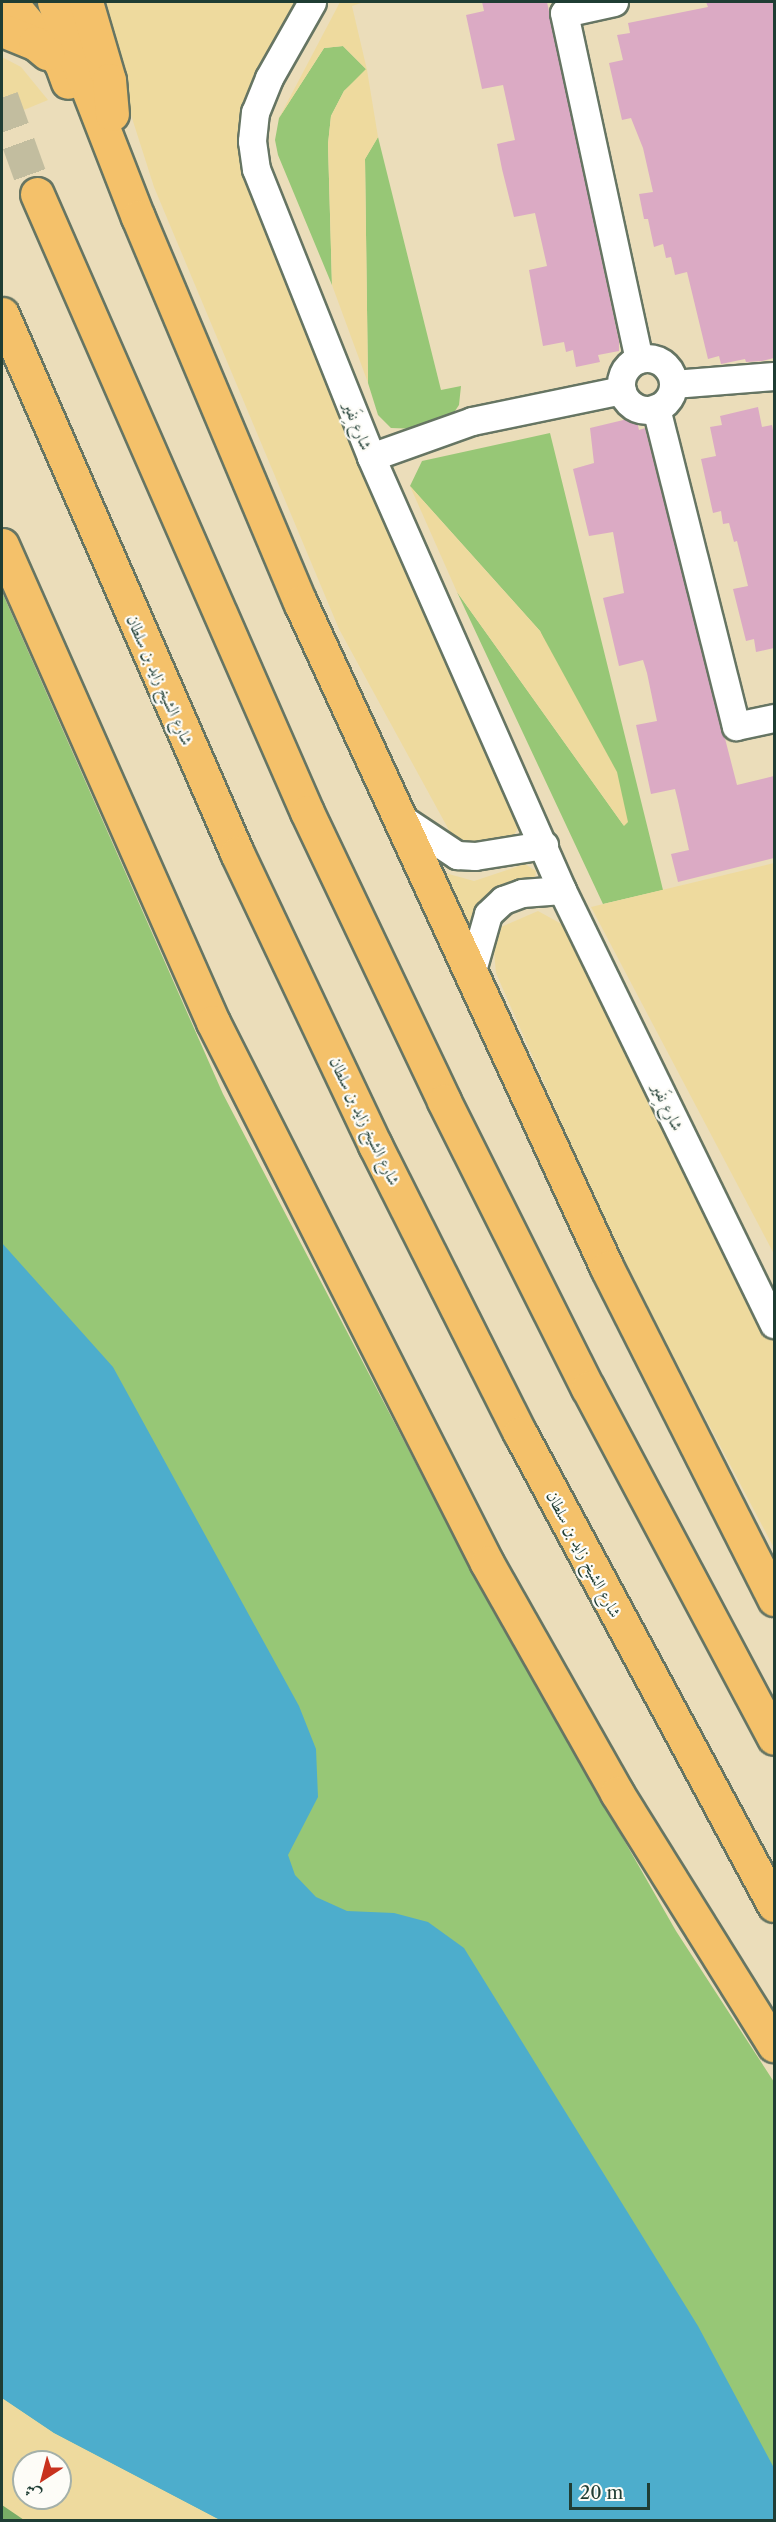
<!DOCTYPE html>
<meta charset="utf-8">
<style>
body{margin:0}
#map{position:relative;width:776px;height:2522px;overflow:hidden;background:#ebddba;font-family:"Libre Caslon Text",Amiri,serif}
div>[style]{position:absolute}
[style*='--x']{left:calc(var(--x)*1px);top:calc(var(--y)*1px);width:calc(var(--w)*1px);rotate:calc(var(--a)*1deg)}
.green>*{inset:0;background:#97c776}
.forest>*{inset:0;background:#79ac67}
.sand>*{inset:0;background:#eeda9e}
.water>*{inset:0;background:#4dadcc}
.building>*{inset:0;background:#dbaac4}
.trunk-tunnel>*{height:33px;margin-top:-16.5px;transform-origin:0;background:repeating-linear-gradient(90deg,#c2bd9f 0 33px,transparent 0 49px)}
.roads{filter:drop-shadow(2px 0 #667563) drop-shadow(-2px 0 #667563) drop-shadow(0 2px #667563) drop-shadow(0 -2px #667563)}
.minor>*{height:27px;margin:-13.5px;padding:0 13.5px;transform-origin:13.5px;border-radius:13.5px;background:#fff}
.minor>.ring{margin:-13.5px;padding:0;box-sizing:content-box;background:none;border:27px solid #fff;border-radius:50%}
.primary>*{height:33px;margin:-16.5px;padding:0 16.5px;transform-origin:16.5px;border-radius:16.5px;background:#f4c16a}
.trunk>*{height:33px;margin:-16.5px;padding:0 16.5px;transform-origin:16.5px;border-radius:16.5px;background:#f4c16a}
span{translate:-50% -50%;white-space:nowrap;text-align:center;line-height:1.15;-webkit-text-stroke:4.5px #fdfcf7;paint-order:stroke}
.street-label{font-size:16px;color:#1f3d34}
.frame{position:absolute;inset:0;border:3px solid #1f3d34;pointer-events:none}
.north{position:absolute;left:12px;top:2450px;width:60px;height:60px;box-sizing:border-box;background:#fdfcf7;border:2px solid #a4b0a9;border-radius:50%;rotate:216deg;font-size:16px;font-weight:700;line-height:24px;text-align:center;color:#1f3d34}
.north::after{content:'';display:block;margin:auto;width:21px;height:27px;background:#c8321e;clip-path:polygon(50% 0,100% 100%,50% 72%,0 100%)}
.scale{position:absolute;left:569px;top:2483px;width:81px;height:27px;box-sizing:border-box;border:3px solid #1f3d34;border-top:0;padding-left:8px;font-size:18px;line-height:21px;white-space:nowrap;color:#1f3d34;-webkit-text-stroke:4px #fdfcf7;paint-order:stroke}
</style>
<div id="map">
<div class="green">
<i style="clip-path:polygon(343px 46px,367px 70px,344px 91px,331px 116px,328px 144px,332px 285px,278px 155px,275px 140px,279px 118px,324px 48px)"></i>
<i style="clip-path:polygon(378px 137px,441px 390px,461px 386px,459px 405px,451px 417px,419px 429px,391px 428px,378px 415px,368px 383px,365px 159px)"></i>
<i style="clip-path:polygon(550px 433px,663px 890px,603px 904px,457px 592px,624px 826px,540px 631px,410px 486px,422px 461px)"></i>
<i style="clip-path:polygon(2px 592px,223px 1094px,490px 1606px,676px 1931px,774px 2082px,774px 2520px,220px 2520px,54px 2433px,2px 2398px)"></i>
</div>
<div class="forest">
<i style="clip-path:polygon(2px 2502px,28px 2520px,2px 2520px)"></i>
</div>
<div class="sand">
<i style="clip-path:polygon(95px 2px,309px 2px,248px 121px,523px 819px,509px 844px,456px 843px,339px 629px,154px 187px)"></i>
<i style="clip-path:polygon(340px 2px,364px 2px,352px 6px,367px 70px,378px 137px,365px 159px,368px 383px,332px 285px,328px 144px,331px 116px,344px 91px,366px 69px,343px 46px,324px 48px,279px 118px)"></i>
<i style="clip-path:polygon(2px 57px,21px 67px,48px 100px,2px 119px)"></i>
<i style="clip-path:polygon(410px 486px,540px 631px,617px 772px,628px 822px,624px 826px,457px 592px)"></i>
<i style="clip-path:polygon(774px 863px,774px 1254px,591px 907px)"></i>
<i style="clip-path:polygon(525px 864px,536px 871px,534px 884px,469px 936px,438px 871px,474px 881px)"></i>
<i style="clip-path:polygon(538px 911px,567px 927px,774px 1328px,774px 1548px,618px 1252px,496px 973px,494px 950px,501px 927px)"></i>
<i style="clip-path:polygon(evenodd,2px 2398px,54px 2433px,220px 2520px,24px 2520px,2px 2505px,2px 2398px,24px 2462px,60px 2462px,60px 2498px,24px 2498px,24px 2462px)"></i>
</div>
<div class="water">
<i style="clip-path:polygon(2px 1243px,113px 1367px,299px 1706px,316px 1749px,318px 1797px,288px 1855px,295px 1875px,316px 1897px,347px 1911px,394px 1913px,428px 1922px,464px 1948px,698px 2326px,774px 2468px,774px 2520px,220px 2520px,54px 2433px,2px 2398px)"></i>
</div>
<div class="building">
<i style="clip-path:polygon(482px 2px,547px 2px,619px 341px,619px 351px,598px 355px,600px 362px,576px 367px,573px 350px,566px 352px,564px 342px,543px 346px,529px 270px,547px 266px,535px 213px,514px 217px,502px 169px,497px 144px,515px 140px,503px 85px,482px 89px,466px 15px,484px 11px)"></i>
<i style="clip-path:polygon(706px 2px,774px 2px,774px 358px,762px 361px,746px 362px,745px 359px,721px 364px,719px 356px,708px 359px,687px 272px,675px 275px,671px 257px,666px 258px,663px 244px,654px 247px,648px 219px,644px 219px,639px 194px,653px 192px,643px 148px,631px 118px,622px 120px,609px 63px,623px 60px,617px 35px,630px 33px,628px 23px,708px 7px)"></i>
<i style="clip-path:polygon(758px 407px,762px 427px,772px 425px,774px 436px,774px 648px,756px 652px,754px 639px,746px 641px,733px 589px,748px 586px,737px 541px,734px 542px,729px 523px,723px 524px,721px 511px,713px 513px,701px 459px,716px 456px,710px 427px,722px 425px,720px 416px)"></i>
<i style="clip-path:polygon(636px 417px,639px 430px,645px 428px,737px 785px,774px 776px,774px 858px,678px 882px,671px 854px,689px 850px,678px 801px,675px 789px,651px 794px,636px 725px,657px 721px,647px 673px,643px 660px,619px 666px,603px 598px,624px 593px,613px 532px,589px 536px,573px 469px,594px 463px,590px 428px)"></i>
</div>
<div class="trunk-tunnel">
<i style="--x:2;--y:97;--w:103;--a:70.2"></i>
</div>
<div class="roads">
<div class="minor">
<i style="--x:312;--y:2;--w:87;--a:119.5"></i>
<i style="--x:269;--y:78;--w:37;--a:112"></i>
<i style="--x:255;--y:112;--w:29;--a:96"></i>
<i style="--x:252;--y:141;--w:28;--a:82"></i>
<i style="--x:256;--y:169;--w:310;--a:68.2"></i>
<i style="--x:371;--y:457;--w:473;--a:66.2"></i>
<i style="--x:562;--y:890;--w:483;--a:64"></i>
<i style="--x:614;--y:2;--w:51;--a:167.6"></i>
<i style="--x:564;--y:13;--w:354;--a:77.8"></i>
<i class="ring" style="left:621px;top:358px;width:25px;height:25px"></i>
<i style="--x:673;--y:384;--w:101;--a:-4.5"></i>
<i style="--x:656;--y:408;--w:328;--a:75.9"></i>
<i style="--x:736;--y:726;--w:39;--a:-12"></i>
<i style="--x:371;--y:457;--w:107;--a:-19.6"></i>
<i style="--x:472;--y:421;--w:153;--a:-11.7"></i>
<i style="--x:398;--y:816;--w:71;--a:33.5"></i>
<i style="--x:457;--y:855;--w:18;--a:3"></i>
<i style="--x:475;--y:856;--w:70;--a:-9.1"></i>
<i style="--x:471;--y:974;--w:62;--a:-74.2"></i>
<i style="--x:488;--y:914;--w:21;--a:-43"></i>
<i style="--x:503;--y:900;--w:20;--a:-20"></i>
<i style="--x:522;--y:893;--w:40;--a:-4.3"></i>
</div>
<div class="primary">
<i style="--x:10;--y:2;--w:80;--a:50.1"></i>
<i style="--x:61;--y:63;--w:20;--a:70"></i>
<i style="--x:54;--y:2;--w:231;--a:68.7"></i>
<i style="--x:138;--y:217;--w:418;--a:67.2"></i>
<i style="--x:300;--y:602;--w:733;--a:65.25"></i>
<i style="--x:607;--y:1268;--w:371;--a:63.2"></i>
<i style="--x:86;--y:2;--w:81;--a:73.6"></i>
<i style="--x:109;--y:80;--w:34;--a:85"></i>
<i style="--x:2;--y:30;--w:35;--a:22"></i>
<i style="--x:35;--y:43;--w:16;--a:40"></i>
<i style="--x:2;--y:545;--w:522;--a:66.14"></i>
<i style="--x:213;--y:1022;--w:606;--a:63.14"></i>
<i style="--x:487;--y:1563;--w:264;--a:60.5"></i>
<i style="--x:617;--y:1793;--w:297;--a:58.1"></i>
</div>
<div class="trunk">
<i style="--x:37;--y:194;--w:674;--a:66.4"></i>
<i style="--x:307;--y:812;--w:320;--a:64.6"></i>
<i style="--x:444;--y:1101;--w:321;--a:63.4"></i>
<i style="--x:588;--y:1388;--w:396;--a:62"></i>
<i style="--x:2;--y:314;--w:588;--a:66.44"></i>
<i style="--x:237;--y:853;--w:323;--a:64.7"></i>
<i style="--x:375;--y:1145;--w:322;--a:63.3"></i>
<i style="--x:520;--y:1433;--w:536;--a:61.71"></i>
</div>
</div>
<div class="street-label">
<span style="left:358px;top:426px;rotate:68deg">شارع نِفَير</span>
<span style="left:160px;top:680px;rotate:66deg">شارع الشيخ زايد بن سلطان</span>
<span style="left:668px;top:1107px;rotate:64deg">شارع نِفَير</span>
<span style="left:365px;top:1121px;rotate:64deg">شارع الشيخ زايد بن سلطان</span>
<span style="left:584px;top:1554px;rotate:62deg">شارع الشيخ زايد بن سلطان</span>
</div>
<div class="frame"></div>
<div class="north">ش</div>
<div class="scale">20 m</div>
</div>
